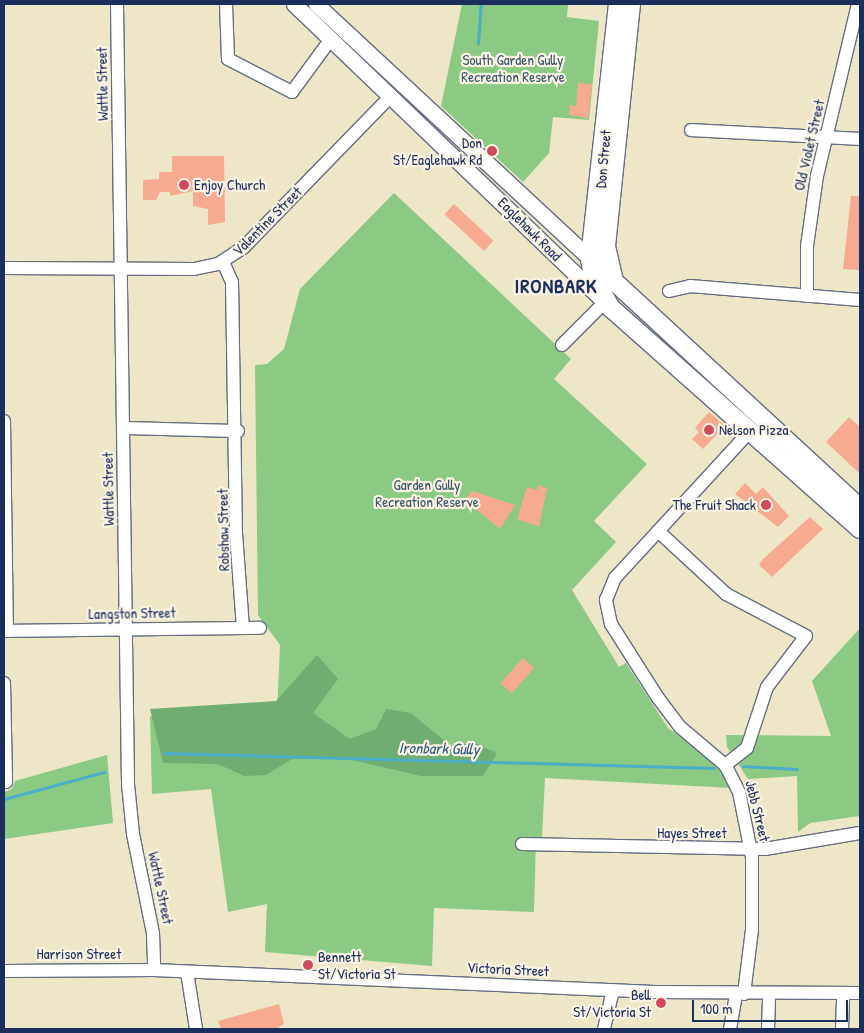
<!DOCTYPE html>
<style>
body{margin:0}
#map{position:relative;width:864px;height:1033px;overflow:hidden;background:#ede6c7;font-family:"Patrick Hand",sans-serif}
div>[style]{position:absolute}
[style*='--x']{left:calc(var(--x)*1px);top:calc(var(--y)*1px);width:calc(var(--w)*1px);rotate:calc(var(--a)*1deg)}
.green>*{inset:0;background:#8aca82}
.forest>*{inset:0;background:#6fae70}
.stream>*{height:3px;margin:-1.5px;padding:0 1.5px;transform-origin:1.5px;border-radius:1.5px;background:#4aadc9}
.building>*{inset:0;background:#f8aa91;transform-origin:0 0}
.roads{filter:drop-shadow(1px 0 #646f83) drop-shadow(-1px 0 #646f83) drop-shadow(0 1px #646f83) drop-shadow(0 -1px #646f83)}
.minor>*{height:12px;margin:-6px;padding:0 6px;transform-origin:6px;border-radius:6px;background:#fff}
.major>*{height:15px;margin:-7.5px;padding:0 7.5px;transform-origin:7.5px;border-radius:7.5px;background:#fff}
.highway>*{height:18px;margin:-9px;padding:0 9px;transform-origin:9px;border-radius:9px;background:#fff}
.dots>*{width:14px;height:14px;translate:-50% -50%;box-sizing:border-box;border:2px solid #fcf5e5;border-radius:50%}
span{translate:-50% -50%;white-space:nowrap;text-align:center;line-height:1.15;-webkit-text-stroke:4.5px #fcf5e5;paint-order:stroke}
.park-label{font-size:15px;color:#375667}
.street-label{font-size:15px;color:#1b2f5e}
.poi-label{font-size:15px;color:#1b2f5e}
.right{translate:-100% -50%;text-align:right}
.left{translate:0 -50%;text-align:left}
.water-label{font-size:16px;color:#2b5b83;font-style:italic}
.district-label{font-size:20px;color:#1b2f5e;font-weight:700;letter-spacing:1px}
.frame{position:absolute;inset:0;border:5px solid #1b2f5e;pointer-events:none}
.scale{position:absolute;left:692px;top:1000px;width:156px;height:22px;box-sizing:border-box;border:2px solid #1b2f5e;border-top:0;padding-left:6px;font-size:15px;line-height:18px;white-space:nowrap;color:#1b2f5e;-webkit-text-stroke:4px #fcf5e5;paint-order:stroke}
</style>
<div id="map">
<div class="green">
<i style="clip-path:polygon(462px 4px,568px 4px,567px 17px,599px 21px,589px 120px,553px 117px,549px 153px,523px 182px,441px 106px)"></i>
<i style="clip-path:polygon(394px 193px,571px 359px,554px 379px,647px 464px,594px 521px,616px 542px,572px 590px,619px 667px,626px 663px,668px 728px,712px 760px,732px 788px,545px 778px,542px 837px,536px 839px,534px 912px,434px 908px,432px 966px,265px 952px,267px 904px,228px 912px,211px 789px,152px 794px,150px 716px,277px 712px,280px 645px,258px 615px,255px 365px,267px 364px,284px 349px,300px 289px)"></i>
<i style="clip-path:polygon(860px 628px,860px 816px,810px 823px,798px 832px,797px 776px,748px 779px,727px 747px,726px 735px,831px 736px,812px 681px)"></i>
<i style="clip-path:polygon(107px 755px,113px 823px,4px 839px,4px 792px,12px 789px,15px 781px)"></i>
</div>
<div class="forest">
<i style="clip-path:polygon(317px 655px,338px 679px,313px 713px,350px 739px,376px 729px,386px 709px,411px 713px,453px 748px,472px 742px,497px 753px,483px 776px,421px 776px,344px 758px,292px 759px,266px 775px,244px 776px,218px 764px,163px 763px,150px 709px,276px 701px)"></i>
</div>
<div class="stream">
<i style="--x:478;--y:43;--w:39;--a:-86"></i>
<i style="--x:164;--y:753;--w:550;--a:1.56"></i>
<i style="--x:743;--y:766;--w:54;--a:3.2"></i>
<i style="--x:4;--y:799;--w:104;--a:-15.1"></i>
</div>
<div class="building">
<i style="clip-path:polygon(578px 83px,592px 84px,588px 118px,569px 115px,570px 105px,576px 106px)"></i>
<i style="clip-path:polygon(172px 156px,224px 156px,225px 222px,208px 225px,208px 209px,193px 206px,193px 191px,170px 196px,170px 192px,160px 192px,156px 200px,143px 200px,143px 180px,159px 179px,159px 172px,172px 172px)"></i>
<i style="clip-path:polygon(851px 196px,860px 196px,860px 270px,843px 269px)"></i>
<i style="left:454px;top:204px;width:54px;height:14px;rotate:43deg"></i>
<i style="clip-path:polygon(709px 412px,725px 426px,703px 449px,692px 439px,699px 432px,695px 428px)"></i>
<i style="clip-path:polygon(849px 417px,860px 427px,860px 474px,826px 442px)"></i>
<i style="clip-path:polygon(745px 483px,756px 494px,763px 487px,789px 516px,778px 527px,735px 494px)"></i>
<i style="clip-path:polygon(538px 485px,547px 488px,539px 527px,517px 519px,527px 487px,537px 490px)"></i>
<i style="clip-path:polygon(472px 491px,515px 505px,500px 529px,465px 500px)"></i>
<i style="clip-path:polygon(810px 517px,823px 529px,772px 577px,759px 565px,763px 559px)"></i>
<i style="left:523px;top:658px;width:15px;height:34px;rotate:42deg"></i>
<i style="clip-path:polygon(279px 1004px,284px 1024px,276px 1029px,221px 1029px,218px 1021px)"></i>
</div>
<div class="roads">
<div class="minor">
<i style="--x:117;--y:4;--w:780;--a:89.19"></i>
<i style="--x:128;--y:784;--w:50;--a:84.3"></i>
<i style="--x:133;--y:834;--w:101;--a:78.6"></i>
<i style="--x:153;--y:933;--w:37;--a:88"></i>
<i style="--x:226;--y:4;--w:55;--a:87.9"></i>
<i style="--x:228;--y:59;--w:72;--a:27.3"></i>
<i style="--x:292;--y:92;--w:66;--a:-53.7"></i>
<i style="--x:691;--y:130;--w:169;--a:3"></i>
<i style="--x:223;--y:262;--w:22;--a:66"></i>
<i style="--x:232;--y:282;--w:251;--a:89.1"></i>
<i style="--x:236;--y:533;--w:95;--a:85.8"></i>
<i style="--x:4;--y:268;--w:190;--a:0.3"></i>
<i style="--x:194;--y:269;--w:25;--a:-12"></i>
<i style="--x:218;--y:264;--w:31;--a:-33"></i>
<i style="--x:244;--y:247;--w:211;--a:-45.8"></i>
<i style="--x:669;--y:291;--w:22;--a:-13"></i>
<i style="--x:690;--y:286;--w:171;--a:4.7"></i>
<i style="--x:807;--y:296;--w:50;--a:-90"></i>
<i style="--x:807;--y:246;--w:71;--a:-81.9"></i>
<i style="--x:817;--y:176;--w:177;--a:-76.6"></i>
<i style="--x:562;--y:345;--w:61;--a:-45"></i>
<i style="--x:4;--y:421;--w:210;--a:89.2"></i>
<i style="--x:123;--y:428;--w:115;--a:1.5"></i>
<i style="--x:658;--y:531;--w:93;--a:42.8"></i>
<i style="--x:726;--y:594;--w:90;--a:27.7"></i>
<i style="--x:806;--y:636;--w:64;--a:127.4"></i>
<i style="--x:767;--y:687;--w:64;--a:108.2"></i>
<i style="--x:747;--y:748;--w:28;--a:142"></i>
<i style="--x:4;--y:631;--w:256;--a:-0.7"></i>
<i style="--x:4;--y:683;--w:99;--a:88.8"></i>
<i style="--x:522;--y:844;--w:243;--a:1.2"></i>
<i style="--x:765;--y:849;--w:96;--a:-9.6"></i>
<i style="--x:4;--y:971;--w:150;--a:-0.4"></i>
<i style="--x:154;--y:970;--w:501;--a:2.51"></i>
<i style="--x:655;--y:992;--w:205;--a:0.3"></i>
<i style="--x:187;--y:972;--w:58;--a:81"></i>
<i style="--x:744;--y:994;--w:64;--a:-82.9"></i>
<i style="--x:752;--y:930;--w:73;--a:-90"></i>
<i style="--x:752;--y:857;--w:66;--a:-101.3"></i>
<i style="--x:739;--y:792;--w:30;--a:-117"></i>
<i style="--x:725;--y:765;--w:59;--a:-139.8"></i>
<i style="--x:680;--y:727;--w:36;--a:-127"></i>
<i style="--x:658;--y:698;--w:88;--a:-122.4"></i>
<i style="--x:611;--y:624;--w:25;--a:-102"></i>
<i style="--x:606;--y:600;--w:24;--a:-68"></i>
<i style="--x:615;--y:578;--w:200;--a:-47.4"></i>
<i style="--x:604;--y:1029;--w:40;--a:-77"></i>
<i style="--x:730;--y:1029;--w:36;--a:-80"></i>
<i style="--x:768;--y:1029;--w:35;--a:-88"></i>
<i style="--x:842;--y:1029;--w:36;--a:-88"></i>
</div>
<div class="major">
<i style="--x:294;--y:4;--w:431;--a:43.8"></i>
<i style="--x:316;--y:4;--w:374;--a:42.9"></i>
</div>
<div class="highway">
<i style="--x:618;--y:4;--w:257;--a:96.3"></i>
<i style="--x:590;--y:259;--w:17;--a:80"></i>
<i style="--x:593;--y:276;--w:37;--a:61"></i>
<i style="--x:611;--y:308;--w:333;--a:41.6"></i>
<i style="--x:590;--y:259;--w:367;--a:42.7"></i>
<i style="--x:614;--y:281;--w:36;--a:-103"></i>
<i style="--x:606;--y:246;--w:243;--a:-84.1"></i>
</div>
</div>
<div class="dots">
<i style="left:492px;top:151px;background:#d1495b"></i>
<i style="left:184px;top:185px;background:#d1495b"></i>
<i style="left:709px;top:430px;background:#d1495b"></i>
<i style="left:766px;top:505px;background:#d1495b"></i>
<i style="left:308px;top:965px;background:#d1495b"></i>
<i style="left:661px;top:1003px;background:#d1495b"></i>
</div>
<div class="park-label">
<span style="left:513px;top:68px">South Garden Gully<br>Recreation Reserve</span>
<span style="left:427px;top:493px">Garden Gully<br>Recreation Reserve</span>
</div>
<div class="street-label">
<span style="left:102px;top:84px;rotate:-91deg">Wattle Street</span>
<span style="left:809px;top:145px;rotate:-77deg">Old Violet Street</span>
<span style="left:603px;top:159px;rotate:-85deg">Don Street</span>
<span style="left:267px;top:221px;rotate:-45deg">Valentine Street</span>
<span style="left:530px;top:229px;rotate:45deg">Eaglehawk Road</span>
<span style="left:108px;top:489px;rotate:-91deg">Wattle Street</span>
<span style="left:223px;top:530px;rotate:-91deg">Robshaw Street</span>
<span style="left:132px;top:613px;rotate:-1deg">Langston Street</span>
<span style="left:758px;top:811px;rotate:76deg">Jebb Street</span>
<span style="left:692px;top:833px">Hayes Street</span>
<span style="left:161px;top:888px;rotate:78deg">Wattle Street</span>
<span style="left:79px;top:954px">Harrison Street</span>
<span style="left:508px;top:969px;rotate:3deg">Victoria Street</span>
</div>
<div class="poi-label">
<span class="right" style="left:482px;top:151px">Don<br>St/Eaglehawk Rd</span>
<span class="left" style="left:194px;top:185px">Enjoy Church</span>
<span class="left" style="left:719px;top:430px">Nelson Pizza</span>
<span class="right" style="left:756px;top:505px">The Fruit Shack</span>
<span class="left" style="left:318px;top:965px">Bennett<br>St/Victoria St</span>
<span class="right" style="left:651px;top:1003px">Bell<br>St/Victoria St</span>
</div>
<div class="water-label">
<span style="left:439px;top:748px;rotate:1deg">Ironbark Gully</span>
</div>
<div class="district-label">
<span style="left:556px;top:285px">IRONBARK</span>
</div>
<div class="frame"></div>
<div class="scale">100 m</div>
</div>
